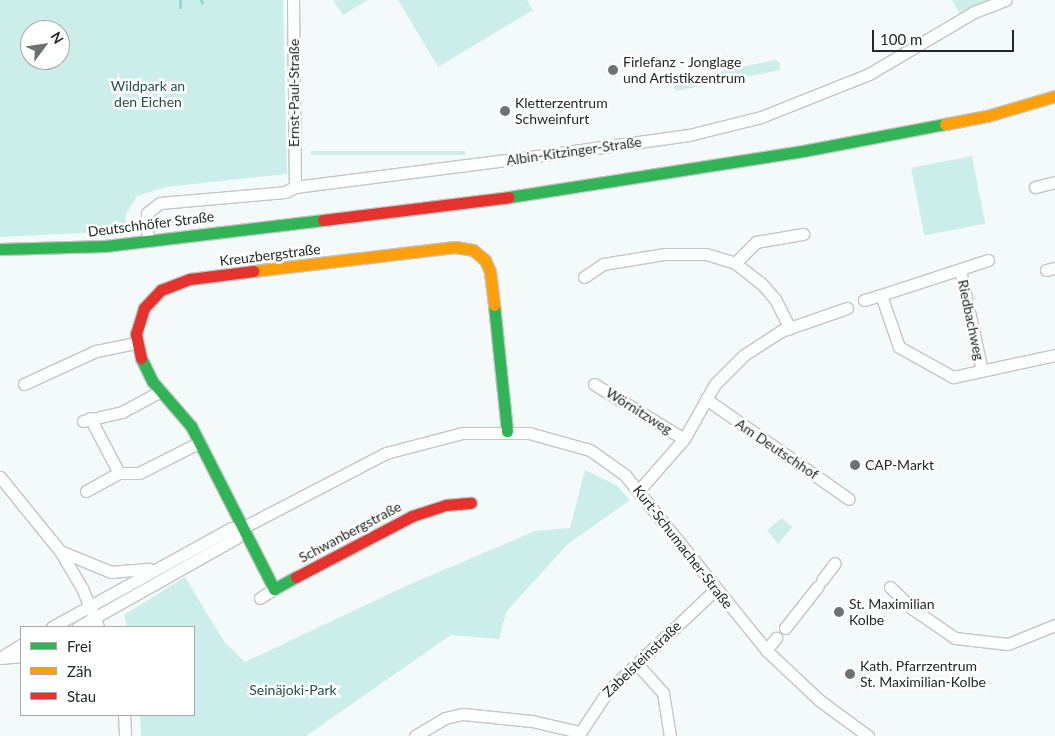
<!DOCTYPE html>
<meta charset="utf-8">
<style>
body{margin:0}
#map{position:relative;width:1055px;height:736px;overflow:hidden;background:#f3faf9;font-family:Lato,sans-serif}
div>[style]{position:absolute}
[style*='--x']{left:calc(var(--x)*1px);top:calc(var(--y)*1px);width:calc(var(--w)*1px);rotate:calc(var(--a)*1deg)}
.green>*{inset:0;background:#cceeea;transform-origin:0 0}
.stream>*{height:3px;margin:-1.5px;padding:0 1.5px;transform-origin:1.5px;border-radius:1.5px;background:#94dad4}
.roads{filter:drop-shadow(1px 0 #c1c6c6) drop-shadow(-1px 0 #c1c6c6) drop-shadow(0 1px #c1c6c6) drop-shadow(0 -1px #c1c6c6)}
.street>*{height:11px;margin:-5.5px;padding:0 5.5px;transform-origin:5.5px;border-radius:5.5px;background:#fdfefe}
.fast>*{height:11px;margin:-5.5px;padding:0 5.5px;transform-origin:5.5px;border-radius:5.5px;background:#30b455}
.slow>*{height:11px;margin:-5.5px;padding:0 5.5px;transform-origin:5.5px;border-radius:5.5px;background:#ff9f0a}
.jam>*{height:11px;margin:-5.5px;padding:0 5.5px;transform-origin:5.5px;border-radius:5.5px;background:#e5322d}
.dots>*{width:14px;height:14px;translate:-50% -50%;box-sizing:border-box;border:2px solid #fff;border-radius:50%}
span{translate:-50% -50%;white-space:nowrap;text-align:center;line-height:1.15;-webkit-text-stroke:5px #fff;paint-order:stroke}
.poi-label{font-size:14px;color:#242828}
.left{translate:0 -50%;text-align:left}
.park-label{font-size:14px;color:#24514d}
.street-label{font-size:14px;color:#242828}
.legend{position:absolute;left:20px;top:626px;width:175px;height:90px;box-sizing:border-box;background:#fff;border:1px solid #a7a9a9;margin:0;padding:6px 9px;list-style:none;font-size:15px;color:#242828}
.legend li{display:flex;align-items:center;gap:10px;height:25px}
.legend b{width:25px;border:1px solid #a7a9a9}
.north{position:absolute;left:20px;top:20px;width:50px;height:50px;box-sizing:border-box;background:#fff;border:1px solid #a7a9a9;border-radius:50%;rotate:59deg;font-size:14px;font-weight:700;line-height:20px;text-align:center;color:#242828}
.north::after{content:'';display:block;margin:auto;width:18px;height:22px;background:#6c7271;clip-path:polygon(50% 0,100% 100%,50% 72%,0 100%)}
.scale{position:absolute;left:872px;top:30px;width:142px;height:22px;box-sizing:border-box;border:2px solid #242828;border-top:0;padding-left:6px;font-size:15px;line-height:18px;white-space:nowrap;color:#242828;-webkit-text-stroke:4px #fff;paint-order:stroke}
</style>
<div id="map">
<div class="green">
<i style="clip-path:polygon(evenodd,0 0,283px 0,287px 174px,166px 187px,137px 196px,126px 214px,125px 231px,0 237px,0 0,30px 30px,60px 30px,60px 60px,30px 60px,30px 30px)"></i>
<i style="clip-path:polygon(333px 0,368px 0,343px 15px)"></i>
<i style="clip-path:polygon(398px 0,527px 0,533px 10px,438px 67px)"></i>
<i style="clip-path:polygon(952px 0,1000px 0,962px 18px)"></i>
<i style="clip-path:polygon(775px 60px,780px 63px,780px 70px,676px 91px,672px 82px)"></i>
<i style="left:465px;top:151px;width:4px;height:154px;rotate:90deg"></i>
<i style="left:972px;top:156px;width:69px;height:62px;rotate:79deg"></i>
<i style="clip-path:polygon(585px 470px,616px 485px,630px 500px,568px 544px,506px 612px,499px 639px,451px 635px,306px 736px,141px 736px,140px 715px,194px 715px,194px 627px,127px 627px,124px 615px,185px 577px,225px 643px,245px 662px,406px 586px,535px 531px,570px 528px)"></i>
<i style="clip-path:polygon(782px 518px,792px 527px,778px 544px,767px 530px)"></i>
</div>
<div class="stream">
<i style="--x:180;--y:0;--w:7;--a:90"></i>
<i style="--x:201;--y:0;--w:3;--a:72"></i>
</div>
<div class="roads">
<div class="street">
<i style="--x:293;--y:0;--w:187;--a:89.4"></i>
<i style="--x:1035;--y:187;--w:21;--a:-14"></i>
<i style="--x:148;--y:241;--w:28;--a:-92"></i>
<i style="--x:147;--y:213;--w:16;--a:-38"></i>
<i style="--x:160;--y:203;--w:125;--a:-5"></i>
<i style="--x:285;--y:192;--w:11;--a:-27"></i>
<i style="--x:295;--y:187;--w:252;--a:-7.3"></i>
<i style="--x:545;--y:155;--w:145;--a:-7.9"></i>
<i style="--x:689;--y:135;--w:74;--a:-14"></i>
<i style="--x:761;--y:117;--w:116;--a:-21.7"></i>
<i style="--x:869;--y:74;--w:122;--a:-30.6"></i>
<i style="--x:974;--y:12;--w:34;--a:-21"></i>
<i style="--x:988;--y:260;--w:113;--a:161.9"></i>
<i style="--x:881;--y:295;--w:55;--a:70.9"></i>
<i style="--x:899;--y:347;--w:62;--a:29.1"></i>
<i style="--x:953;--y:377;--w:104;--a:-12.2"></i>
<i style="--x:735;--y:263;--w:30;--a:-45"></i>
<i style="--x:756;--y:242;--w:48;--a:-9.7"></i>
<i style="--x:960;--y:270;--w:103;--a:77.7"></i>
<i style="--x:1046;--y:270;--w:9;--a:-13"></i>
<i style="--x:584;--y:277;--w:23;--a:-34"></i>
<i style="--x:603;--y:264;--w:63;--a:-9.2"></i>
<i style="--x:665;--y:254;--w:41;--a:0"></i>
<i style="--x:706;--y:254;--w:30;--a:17"></i>
<i style="--x:735;--y:263;--w:33;--a:38"></i>
<i style="--x:761;--y:283;--w:21;--a:49"></i>
<i style="--x:775;--y:299;--w:33;--a:63"></i>
<i style="--x:864;--y:300;--w:18;--a:-16"></i>
<i style="--x:24;--y:384;--w:79;--a:-24.6"></i>
<i style="--x:96;--y:351;--w:41;--a:-11.3"></i>
<i style="--x:594;--y:384;--w:105;--a:31.4"></i>
<i style="--x:706;--y:399;--w:174;--a:35"></i>
<i style="--x:90;--y:418;--w:62;--a:62.2"></i>
<i style="--x:83;--y:421;--w:40;--a:-13"></i>
<i style="--x:122;--y:412;--w:44;--a:-28.3"></i>
<i style="--x:0;--y:477;--w:95;--a:51"></i>
<i style="--x:60;--y:551;--w:43;--a:59.3"></i>
<i style="--x:82;--y:588;--w:42;--a:67.7"></i>
<i style="--x:640;--y:489;--w:67;--a:-48.7"></i>
<i style="--x:684;--y:439;--w:63;--a:-60.6"></i>
<i style="--x:715;--y:384;--w:41;--a:-45"></i>
<i style="--x:744;--y:355;--w:44;--a:-33"></i>
<i style="--x:781;--y:331;--w:70;--a:-19.2"></i>
<i style="--x:86;--y:491;--w:38;--a:-29"></i>
<i style="--x:119;--y:473;--w:20;--a:0"></i>
<i style="--x:139;--y:473;--w:68;--a:-26.9"></i>
<i style="--x:60;--y:551;--w:55;--a:22.4"></i>
<i style="--x:111;--y:572;--w:38;--a:-5"></i>
<i style="--x:822;--y:580;--w:21;--a:-53"></i>
<i style="--x:890;--y:587;--w:32;--a:44"></i>
<i style="--x:913;--y:609;--w:51;--a:34.6"></i>
<i style="--x:955;--y:638;--w:53;--a:6.5"></i>
<i style="--x:1008;--y:644;--w:51;--a:-22"></i>
<i style="--x:260;--y:598;--w:17;--a:-33"></i>
<i style="--x:52;--y:627;--w:205;--a:-28.9"></i>
<i style="--x:231;--y:528;--w:11;--a:0"></i>
<i style="--x:242;--y:528;--w:162;--a:-27.5"></i>
<i style="--x:386;--y:453;--w:79;--a:-14.7"></i>
<i style="--x:462;--y:433;--w:67;--a:0"></i>
<i style="--x:529;--y:433;--w:63;--a:15.6"></i>
<i style="--x:590;--y:450;--w:43;--a:35.5"></i>
<i style="--x:625;--y:475;--w:225;--a:51.1"></i>
<i style="--x:766;--y:650;--w:73;--a:43.3"></i>
<i style="--x:819;--y:700;--w:61;--a:36.3"></i>
<i style="--x:78;--y:627;--w:181;--a:-29.4"></i>
<i style="--x:236;--y:538;--w:12;--a:-59"></i>
<i style="--x:785;--y:628;--w:53;--a:-51.8"></i>
<i style="--x:766;--y:650;--w:16;--a:-50"></i>
<i style="--x:0;--y:658;--w:25;--a:-32"></i>
<i style="--x:0;--y:658;--w:21;--a:-5"></i>
<i style="--x:637;--y:664;--w:39;--a:48"></i>
<i style="--x:663;--y:693;--w:44;--a:80.8"></i>
<i style="--x:124;--y:715;--w:21;--a:87"></i>
<i style="--x:415;--y:736;--w:35;--a:-31"></i>
<i style="--x:445;--y:718;--w:18;--a:-13"></i>
<i style="--x:463;--y:714;--w:69;--a:5.8"></i>
<i style="--x:532;--y:721;--w:48;--a:13.2"></i>
<i style="--x:578;--y:736;--w:53;--a:-56.6"></i>
<i style="--x:607;--y:692;--w:149;--a:-43.4"></i>
</div>
<div class="fast">
<i style="--x:509;--y:197;--w:298;--a:-8.9"></i>
<i style="--x:803;--y:151;--w:145;--a:-10.8"></i>
<i style="--x:0;--y:249;--w:105;--a:-1.6"></i>
<i style="--x:105;--y:246;--w:220;--a:-6.8"></i>
<i style="--x:494;--y:305;--w:127;--a:84.1"></i>
<i style="--x:141;--y:358;--w:25;--a:64"></i>
<i style="--x:152;--y:381;--w:60;--a:49.1"></i>
<i style="--x:191;--y:426;--w:183;--a:63"></i>
<i style="--x:274;--y:589;--w:25;--a:-29"></i>
</div>
<div class="slow">
<i style="--x:945;--y:124;--w:43;--a:-10.8"></i>
<i style="--x:987;--y:116;--w:71;--a:-16.4"></i>
<i style="--x:253;--y:271;--w:203;--a:-6.8"></i>
<i style="--x:455;--y:247;--w:18;--a:9"></i>
<i style="--x:473;--y:250;--w:16;--a:40"></i>
<i style="--x:485;--y:260;--w:13;--a:67"></i>
<i style="--x:490;--y:272;--w:33;--a:83"></i>
</div>
<div class="jam">
<i style="--x:323;--y:220;--w:187;--a:-7"></i>
<i style="--x:141;--y:358;--w:25;--a:-102"></i>
<i style="--x:136;--y:334;--w:27;--a:-73"></i>
<i style="--x:144;--y:308;--w:25;--a:-47"></i>
<i style="--x:161;--y:290;--w:31;--a:-21"></i>
<i style="--x:190;--y:279;--w:64;--a:-7.2"></i>
<i style="--x:296;--y:577;--w:131;--a:-27.7"></i>
<i style="--x:412;--y:516;--w:36;--a:-18"></i>
<i style="--x:446;--y:505;--w:25;--a:-5"></i>
</div>
</div>
<div class="dots">
<i style="left:613px;top:70px;background:#6c7271"></i>
<i style="left:505px;top:111px;background:#6c7271"></i>
<i style="left:855px;top:465px;background:#6c7271"></i>
<i style="left:839px;top:612px;background:#6c7271"></i>
<i style="left:850px;top:674px;background:#6c7271"></i>
</div>
<div class="poi-label">
<span class="left" style="left:623px;top:70px">Firlefanz - Jonglage<br>und Artistikzentrum</span>
<span class="left" style="left:515px;top:111px">Kletterzentrum<br>Schweinfurt</span>
<span class="left" style="left:865px;top:465px">CAP-Markt</span>
<span class="left" style="left:849px;top:612px">St. Maximilian<br>Kolbe</span>
<span class="left" style="left:860px;top:674px">Kath. Pfarrzentrum<br>St. Maximilian-Kolbe</span>
</div>
<div class="park-label">
<span style="left:148px;top:94px">Wildpark an<br>den Eichen</span>
<span style="left:293px;top:690px">Seinäjoki-Park</span>
</div>
<div class="street-label">
<span style="left:294px;top:93px;rotate:-90deg">Ernst-Paul-Straße</span>
<span style="left:574px;top:151px;rotate:-8deg">Albin-Kitzinger-Straße</span>
<span style="left:151px;top:224px;rotate:-7deg">Deutschhöfer Straße</span>
<span style="left:270px;top:255px;rotate:-7deg">Kreuzbergstraße</span>
<span style="left:971px;top:320px;rotate:78deg">Riedbachweg</span>
<span style="left:639px;top:411px;rotate:32deg">Wörnitzweg</span>
<span style="left:777px;top:449px;rotate:34deg">Am Deutschhof</span>
<span style="left:350px;top:532px;rotate:-28deg">Schwanbergstraße</span>
<span style="left:683px;top:547px;rotate:52deg">Kurt-Schumacher-Straße</span>
<span style="left:642px;top:659px;rotate:-44deg">Zabelsteinstraße</span>
</div>
<ul class="legend">
<li><b style="height:6px;background:#30b455"></b>Frei</li>
<li><b style="height:6px;background:#ff9f0a"></b>Zäh</li>
<li><b style="height:6px;background:#e5322d"></b>Stau</li>
</ul>
<div class="north">N</div>
<div class="scale">100 m</div>
</div>
